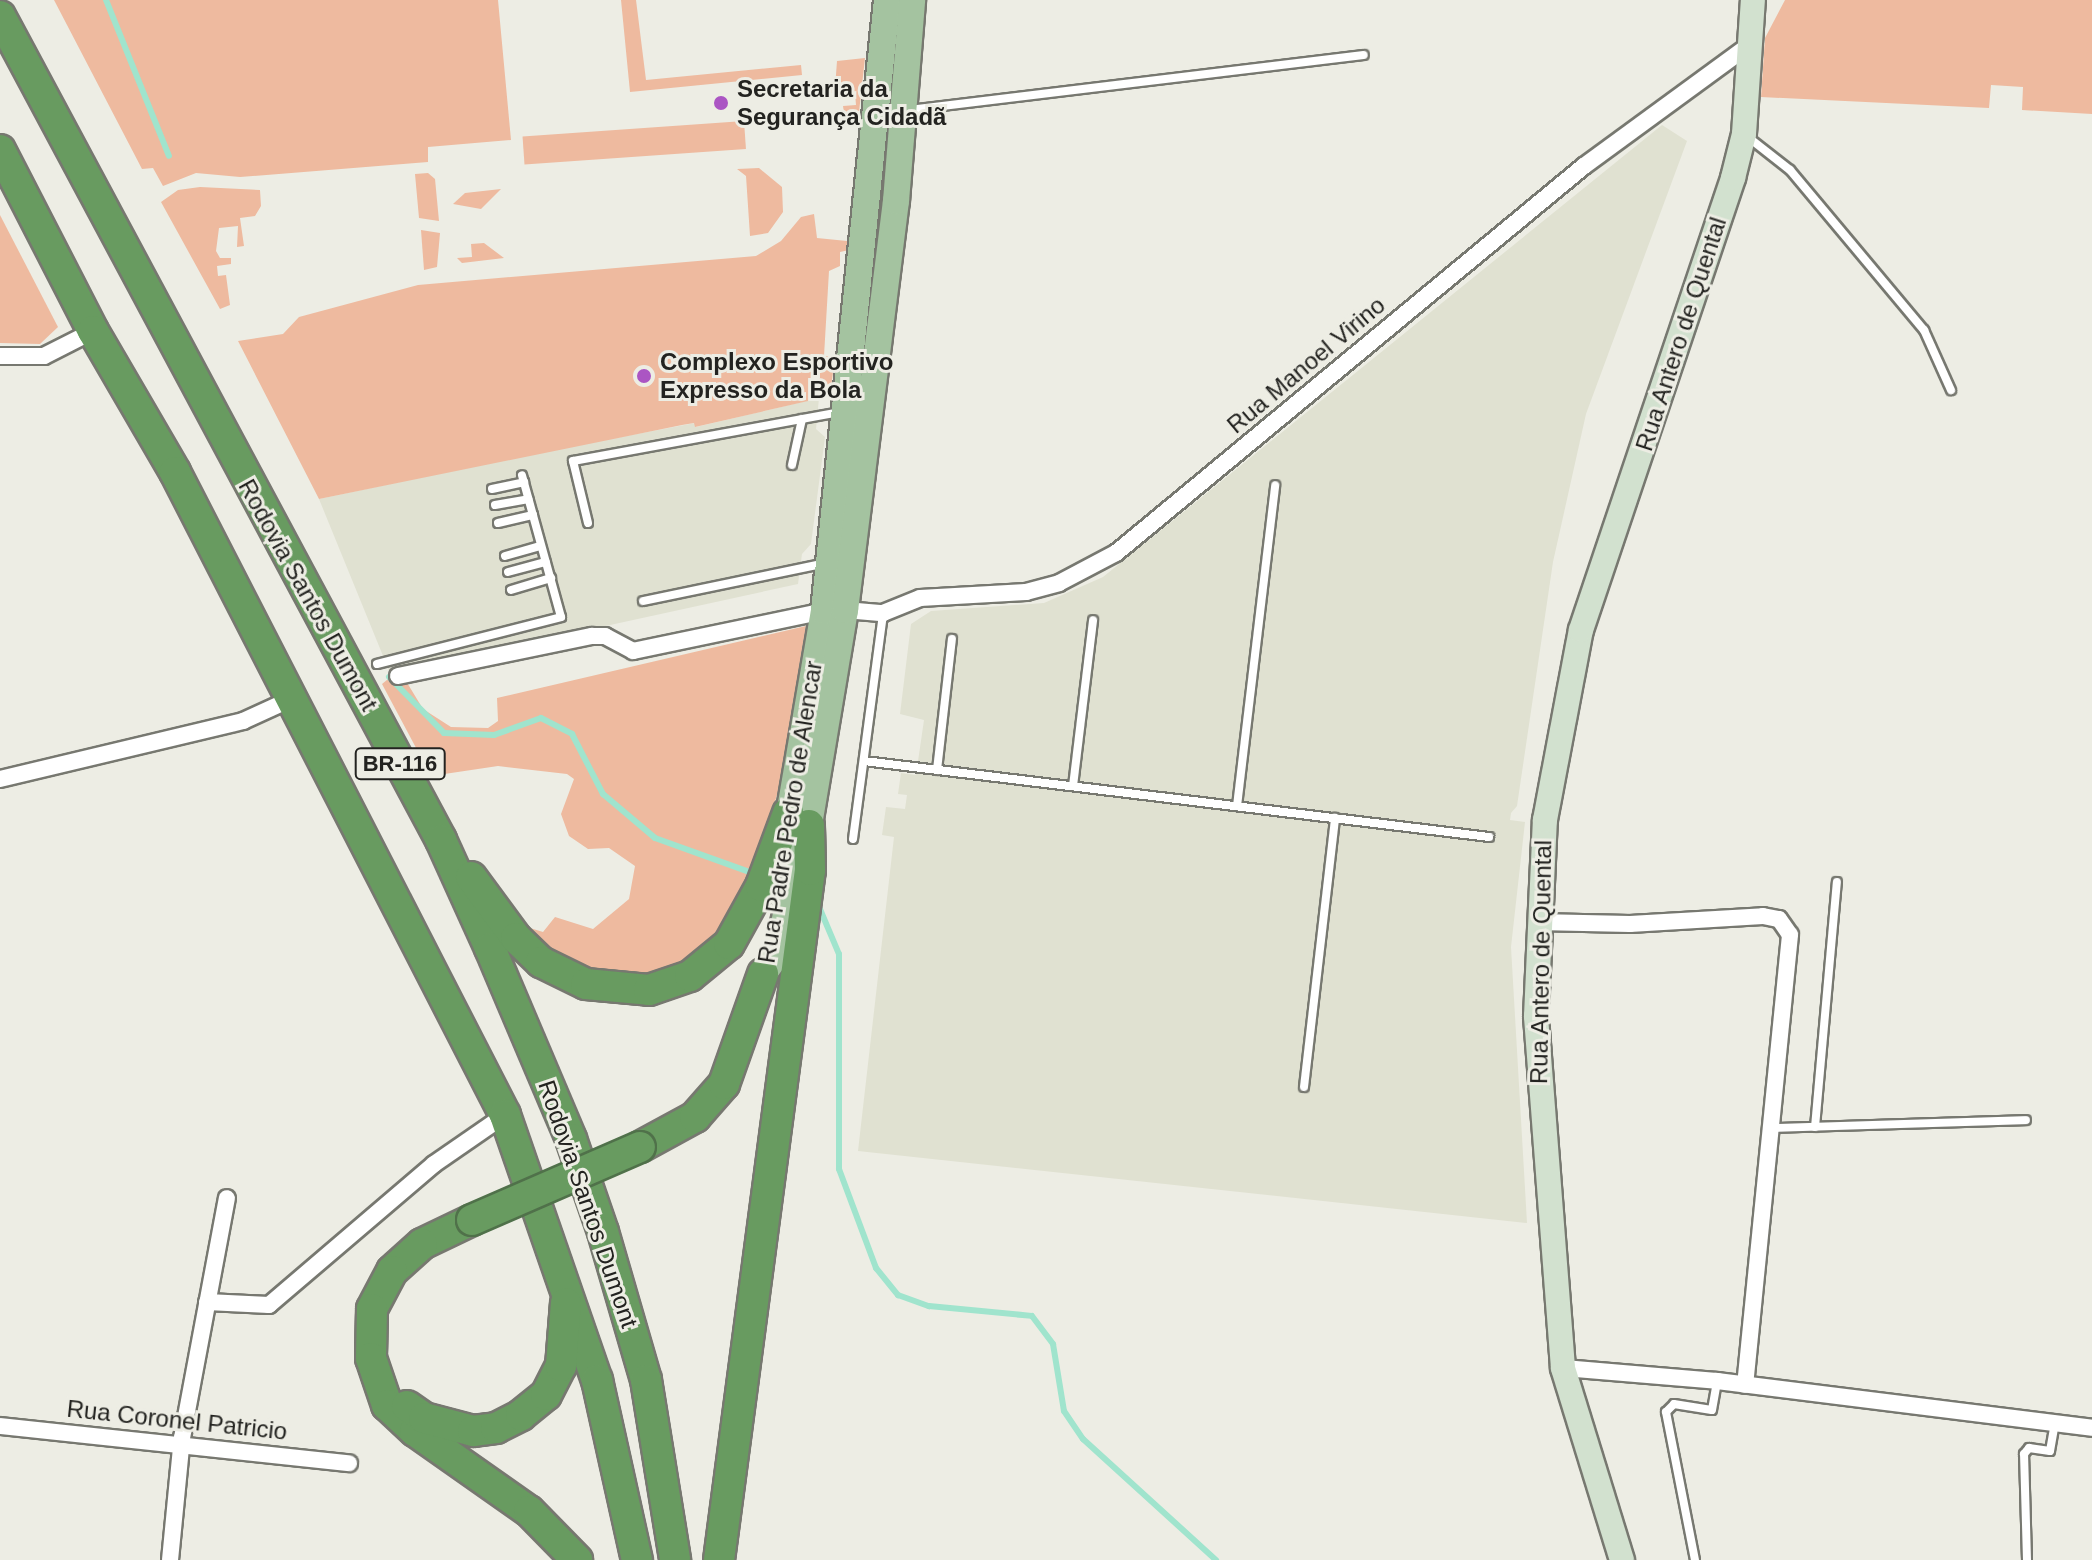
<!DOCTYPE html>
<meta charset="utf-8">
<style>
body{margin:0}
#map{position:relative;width:2092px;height:1560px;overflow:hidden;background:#edede4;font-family:Arial,sans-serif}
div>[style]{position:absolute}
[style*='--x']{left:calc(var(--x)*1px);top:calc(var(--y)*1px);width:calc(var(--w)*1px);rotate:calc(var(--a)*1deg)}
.built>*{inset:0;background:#e0e1d1}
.green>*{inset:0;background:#eeba9f;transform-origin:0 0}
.stream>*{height:6px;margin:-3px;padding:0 3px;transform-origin:3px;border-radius:3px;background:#a0e4cd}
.roads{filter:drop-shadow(2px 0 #777870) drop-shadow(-2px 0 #777870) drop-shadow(0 2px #777870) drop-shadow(0 -2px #777870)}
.lane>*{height:8px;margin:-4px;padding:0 4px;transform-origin:4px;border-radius:4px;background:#fff}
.street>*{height:16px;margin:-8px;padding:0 8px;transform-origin:8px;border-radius:8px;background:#fff}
.secondary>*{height:24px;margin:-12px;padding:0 12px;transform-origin:12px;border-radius:12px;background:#d2e1cf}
.primary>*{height:26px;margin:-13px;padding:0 13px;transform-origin:13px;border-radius:13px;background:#a4c3a0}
.highway>*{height:30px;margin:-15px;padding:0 15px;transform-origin:15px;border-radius:15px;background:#689b60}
.bridges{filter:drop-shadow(2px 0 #50714a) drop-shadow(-2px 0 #50714a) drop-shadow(0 2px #50714a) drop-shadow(0 -2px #50714a)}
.highway-bridge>*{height:30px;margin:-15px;padding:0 15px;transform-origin:15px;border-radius:15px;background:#689b60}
.dots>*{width:22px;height:22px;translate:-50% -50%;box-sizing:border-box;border:4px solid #edede4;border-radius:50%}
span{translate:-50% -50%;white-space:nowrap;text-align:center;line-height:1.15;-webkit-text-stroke:6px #edede4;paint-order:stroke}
.shield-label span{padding:2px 6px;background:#edede4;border:2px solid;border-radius:6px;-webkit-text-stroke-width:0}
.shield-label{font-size:22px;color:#232320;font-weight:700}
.poi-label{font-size:24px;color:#232320;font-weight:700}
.left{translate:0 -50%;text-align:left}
.street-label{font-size:24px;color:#232320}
</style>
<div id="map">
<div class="built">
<i style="clip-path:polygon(1662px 125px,1687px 141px,1586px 414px,1553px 562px,1517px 806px,1511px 813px,1510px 820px,1525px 822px,1511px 947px,1527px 1223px,858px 1151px,894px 837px,882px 835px,886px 807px,905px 809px,907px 795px,898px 794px,901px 773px,916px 775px,924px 720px,900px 714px,911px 624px,931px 611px,1044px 603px,1103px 577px)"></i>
<i style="clip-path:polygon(819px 398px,816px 429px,825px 437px,811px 544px,802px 554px,798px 584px,390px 673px,319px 499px,552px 450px,695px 423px,696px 427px)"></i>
</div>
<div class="green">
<i style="clip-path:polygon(54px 0,498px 0,511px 140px,428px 147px,428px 162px,240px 177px,196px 173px,163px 186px,153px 168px,142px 169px)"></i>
<i style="clip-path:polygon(621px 0,636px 0,646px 80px,801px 65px,802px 75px,630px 92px)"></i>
<i style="clip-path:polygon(1785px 0,2092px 0,2092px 114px,2022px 110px,2023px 87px,1991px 85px,1989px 108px,1761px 97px,1765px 38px)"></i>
<i style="clip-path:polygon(865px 58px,859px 112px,844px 113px,843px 106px,856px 105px,855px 93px,809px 93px,835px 88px,837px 61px)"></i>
<i style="left:744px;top:121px;width:28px;height:222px;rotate:86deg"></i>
<i style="clip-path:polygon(759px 168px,782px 187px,783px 212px,768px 233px,750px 236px,746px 176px,737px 169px)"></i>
<i style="clip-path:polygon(428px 173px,435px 179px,439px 221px,419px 218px,415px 174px)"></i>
<i style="clip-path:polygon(200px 187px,260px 190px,261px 206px,255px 216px,240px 218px,244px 246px,237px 247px,238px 226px,219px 228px,216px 251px,220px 258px,231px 258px,231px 264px,217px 266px,218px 276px,226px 275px,230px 305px,220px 309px,161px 202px,178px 190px)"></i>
<i style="clip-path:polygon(501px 189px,481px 209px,453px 204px,465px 193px)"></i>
<i style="clip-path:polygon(814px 214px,817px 238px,847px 241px,850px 219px,849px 250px,840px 252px,840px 266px,829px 271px,824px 356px,835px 356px,830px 396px,695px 427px,694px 423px,682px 425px,319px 499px,238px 341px,283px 334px,299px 317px,418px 285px,756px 256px,781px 241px,801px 217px)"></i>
<i style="clip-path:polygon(0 215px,58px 327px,40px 344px,0 343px)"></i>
<i style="clip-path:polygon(421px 230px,440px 233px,437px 267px,424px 270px)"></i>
<i style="clip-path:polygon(484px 243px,504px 258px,462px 263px,457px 258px,472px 257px,471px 244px)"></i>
<i style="clip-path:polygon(806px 626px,779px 788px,743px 911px,672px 978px,573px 969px,521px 932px,530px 928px,543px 932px,555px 917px,593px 929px,629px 899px,635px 866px,609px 848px,588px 849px,569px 836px,561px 814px,574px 779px,567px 774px,498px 766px,431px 776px,382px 684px,393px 675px,406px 681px,423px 709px,451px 727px,488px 728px,498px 721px,497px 698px)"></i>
</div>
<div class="stream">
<i style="--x:106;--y:0;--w:168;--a:68"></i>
<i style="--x:389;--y:677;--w:78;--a:45.5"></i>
<i style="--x:444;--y:733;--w:50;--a:2.3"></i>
<i style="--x:494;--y:735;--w:50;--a:-19.9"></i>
<i style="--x:541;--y:718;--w:35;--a:27"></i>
<i style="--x:572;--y:734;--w:68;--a:62.7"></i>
<i style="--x:603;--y:794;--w:68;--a:40.2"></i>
<i style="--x:655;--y:838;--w:106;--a:19.8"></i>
<i style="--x:817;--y:902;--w:56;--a:67.1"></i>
<i style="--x:839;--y:954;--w:215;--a:90"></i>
<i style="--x:839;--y:1169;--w:106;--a:69.5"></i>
<i style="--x:876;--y:1268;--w:35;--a:51"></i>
<i style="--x:898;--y:1295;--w:33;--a:20"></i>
<i style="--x:929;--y:1306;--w:103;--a:5.5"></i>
<i style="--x:1032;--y:1316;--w:35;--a:53"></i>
<i style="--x:1053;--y:1344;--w:68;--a:80.7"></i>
<i style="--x:1064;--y:1411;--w:34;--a:56"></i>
<i style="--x:1083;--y:1439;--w:180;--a:42.3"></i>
</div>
<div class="roads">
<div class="lane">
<i style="--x:909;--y:110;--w:458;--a:-6.9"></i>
<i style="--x:1748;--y:137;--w:53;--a:38.2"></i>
<i style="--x:1790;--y:170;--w:209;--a:50.1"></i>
<i style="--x:1924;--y:330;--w:66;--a:65.8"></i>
<i style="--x:792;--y:465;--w:47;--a:-77.7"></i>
<i style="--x:492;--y:489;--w:33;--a:-12"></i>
<i style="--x:495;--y:505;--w:34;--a:-10"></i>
<i style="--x:498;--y:523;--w:36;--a:-13"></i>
<i style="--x:588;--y:523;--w:64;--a:-103.6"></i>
<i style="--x:573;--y:461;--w:271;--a:-10.4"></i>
<i style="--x:505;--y:556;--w:37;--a:-16"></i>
<i style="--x:508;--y:572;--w:39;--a:-15"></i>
<i style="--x:511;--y:590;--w:42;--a:-16.7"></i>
<i style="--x:643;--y:601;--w:187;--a:-11.7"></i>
<i style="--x:377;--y:664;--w:190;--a:-14.3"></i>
<i style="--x:561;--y:617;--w:147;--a:-105.4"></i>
<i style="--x:864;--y:761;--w:630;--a:6.93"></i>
<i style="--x:937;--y:770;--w:132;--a:-83.5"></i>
<i style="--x:1073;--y:786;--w:167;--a:-83.1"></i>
<i style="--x:1237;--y:806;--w:323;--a:-83.2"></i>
<i style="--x:853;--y:839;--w:228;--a:-82.4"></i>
<i style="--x:1304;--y:1087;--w:271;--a:-83.4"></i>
<i style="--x:1815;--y:1127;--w:246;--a:-84.9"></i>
<i style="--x:1774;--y:1128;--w:252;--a:-1.8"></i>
<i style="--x:1695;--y:1560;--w:151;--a:-101.1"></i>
<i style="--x:1666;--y:1412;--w:11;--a:-45"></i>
<i style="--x:1674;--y:1404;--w:38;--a:9"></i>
<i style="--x:1712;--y:1410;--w:29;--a:-80"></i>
<i style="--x:2027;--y:1560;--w:106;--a:-91.6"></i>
<i style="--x:2024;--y:1454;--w:8;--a:-50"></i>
<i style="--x:2029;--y:1448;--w:21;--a:8"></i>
<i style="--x:2050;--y:1451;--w:27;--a:-80"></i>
</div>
<div class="street">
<i style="--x:0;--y:356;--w:44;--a:0"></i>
<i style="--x:44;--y:356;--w:55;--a:-27"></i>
<i style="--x:845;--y:610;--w:38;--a:5"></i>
<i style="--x:883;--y:613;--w:40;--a:-22"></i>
<i style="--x:920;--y:598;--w:106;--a:-3.2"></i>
<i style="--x:1026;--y:592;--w:34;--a:-15"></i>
<i style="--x:1059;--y:583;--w:64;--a:-27.8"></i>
<i style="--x:1116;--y:553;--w:607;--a:-39.59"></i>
<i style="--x:1584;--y:166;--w:208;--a:-36.2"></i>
<i style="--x:398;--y:676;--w:198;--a:-11.7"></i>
<i style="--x:592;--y:636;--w:13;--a:0"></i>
<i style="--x:605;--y:636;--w:32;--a:28"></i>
<i style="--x:633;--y:651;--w:195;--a:-11.8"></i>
<i style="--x:0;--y:779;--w:250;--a:-13.4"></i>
<i style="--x:243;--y:721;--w:53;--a:-24.6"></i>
<i style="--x:1537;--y:922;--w:93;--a:1.2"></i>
<i style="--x:1630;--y:924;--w:133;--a:-3.4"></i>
<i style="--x:1763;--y:916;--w:16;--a:11"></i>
<i style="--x:1779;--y:919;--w:19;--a:55"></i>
<i style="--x:1790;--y:935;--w:452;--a:95.7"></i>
<i style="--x:207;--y:1302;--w:62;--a:2.8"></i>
<i style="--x:269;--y:1305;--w:217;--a:-40.5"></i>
<i style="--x:434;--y:1164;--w:86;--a:-34.6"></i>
<i style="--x:1563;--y:1368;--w:155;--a:4.8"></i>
<i style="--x:1717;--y:1381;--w:378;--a:7.1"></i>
<i style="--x:0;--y:1426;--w:351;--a:6.1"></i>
<i style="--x:170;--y:1560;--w:123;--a:-84.4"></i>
<i style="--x:182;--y:1438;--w:244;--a:-79.4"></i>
</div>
<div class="secondary">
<i style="--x:1622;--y:1560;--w:201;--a:-107.1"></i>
<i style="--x:1563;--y:1368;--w:353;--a:-94.4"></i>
<i style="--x:1536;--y:1016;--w:196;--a:-87.4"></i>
<i style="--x:1545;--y:820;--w:193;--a:-79.3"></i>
<i style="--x:1581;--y:630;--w:477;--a:-71.4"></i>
<i style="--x:1733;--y:178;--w:45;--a:-76"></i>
<i style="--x:1744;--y:134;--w:134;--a:-86.2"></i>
</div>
<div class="primary">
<i style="--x:786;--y:833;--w:225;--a:-80.3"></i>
<i style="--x:824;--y:611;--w:614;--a:-84.11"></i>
<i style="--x:763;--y:974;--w:20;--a:-53"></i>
<i style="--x:775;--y:958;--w:137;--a:-75.7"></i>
<i style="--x:809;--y:825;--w:218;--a:-80.5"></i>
<i style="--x:845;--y:610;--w:412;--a:-82.9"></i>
<i style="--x:896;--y:201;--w:202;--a:-85.4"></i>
</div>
<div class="highway">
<i style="--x:0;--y:16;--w:935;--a:61.84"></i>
<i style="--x:441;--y:840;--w:119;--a:65.6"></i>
<i style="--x:490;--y:948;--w:207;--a:67"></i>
<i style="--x:571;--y:1139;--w:98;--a:71"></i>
<i style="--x:603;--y:1232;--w:154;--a:73.8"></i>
<i style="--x:646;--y:1380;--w:182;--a:80.8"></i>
<i style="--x:0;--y:150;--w:203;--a:62.8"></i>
<i style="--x:93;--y:331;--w:163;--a:59.8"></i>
<i style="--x:175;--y:472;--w:723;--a:62.83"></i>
<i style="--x:505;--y:1115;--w:281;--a:70.9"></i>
<i style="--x:597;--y:1380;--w:184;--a:77.5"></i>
<i style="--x:471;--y:877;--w:76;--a:53.6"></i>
<i style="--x:516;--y:938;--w:35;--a:44"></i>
<i style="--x:541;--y:962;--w:50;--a:26.1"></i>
<i style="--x:586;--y:984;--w:63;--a:5.4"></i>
<i style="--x:649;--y:990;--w:43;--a:-18.9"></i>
<i style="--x:690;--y:976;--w:50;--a:-39.4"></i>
<i style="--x:729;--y:944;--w:66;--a:-61.1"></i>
<i style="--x:761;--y:886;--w:78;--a:-69.7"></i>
<i style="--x:640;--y:1147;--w:63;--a:-28.6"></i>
<i style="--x:695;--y:1117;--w:44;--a:-48.7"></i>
<i style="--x:724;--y:1084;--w:117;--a:-70.5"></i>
<i style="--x:472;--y:1220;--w:55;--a:154.4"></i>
<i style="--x:422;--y:1244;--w:40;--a:138"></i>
<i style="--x:392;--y:1271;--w:43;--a:117.8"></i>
<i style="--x:372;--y:1309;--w:49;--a:91.2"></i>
<i style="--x:371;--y:1358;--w:50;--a:71.2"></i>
<i style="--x:387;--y:1405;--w:38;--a:43"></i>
<i style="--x:415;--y:1431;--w:139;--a:35.1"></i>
<i style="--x:529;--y:1511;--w:69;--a:45.6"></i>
<i style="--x:407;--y:1406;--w:21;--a:35"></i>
<i style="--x:424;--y:1418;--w:51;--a:14.9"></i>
<i style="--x:473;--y:1431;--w:23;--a:-7"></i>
<i style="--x:496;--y:1428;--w:28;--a:-27"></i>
<i style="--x:521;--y:1415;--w:32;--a:-39"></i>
<i style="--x:546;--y:1395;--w:33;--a:-63"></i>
<i style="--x:561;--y:1366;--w:63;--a:-85.5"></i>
<i style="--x:719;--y:1560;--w:696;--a:-82.49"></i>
<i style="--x:810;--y:870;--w:45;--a:-91.3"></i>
</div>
</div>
<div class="bridges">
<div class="highway-bridge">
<i style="--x:472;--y:1220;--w:183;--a:-23.5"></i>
</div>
</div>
<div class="dots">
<i style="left:721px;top:103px;background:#ab55c3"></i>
<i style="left:644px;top:376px;background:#ab55c3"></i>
</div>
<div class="shield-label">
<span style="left:400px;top:764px">BR-116</span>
</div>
<div class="poi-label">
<span class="left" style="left:737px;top:103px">Secretaria da<br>Segurança Cidadã</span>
<span class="left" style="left:660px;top:376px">Complexo Esportivo<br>Expresso da Bola</span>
</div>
<div class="street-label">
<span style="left:1681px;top:334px;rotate:-72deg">Rua Antero de Quental</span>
<span style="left:1306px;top:365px;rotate:-40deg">Rua Manoel Virino</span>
<span style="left:308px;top:595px;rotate:61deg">Rodovia Santos Dumont</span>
<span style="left:790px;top:812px;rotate:-81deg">Rua Padre Pedro de Alencar</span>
<span style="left:1541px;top:962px;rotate:-89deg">Rua Antero de Quental</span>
<span style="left:588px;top:1204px;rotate:71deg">Rodovia Santos Dumont</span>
<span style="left:177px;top:1420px;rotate:6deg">Rua Coronel Patricio</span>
</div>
</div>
